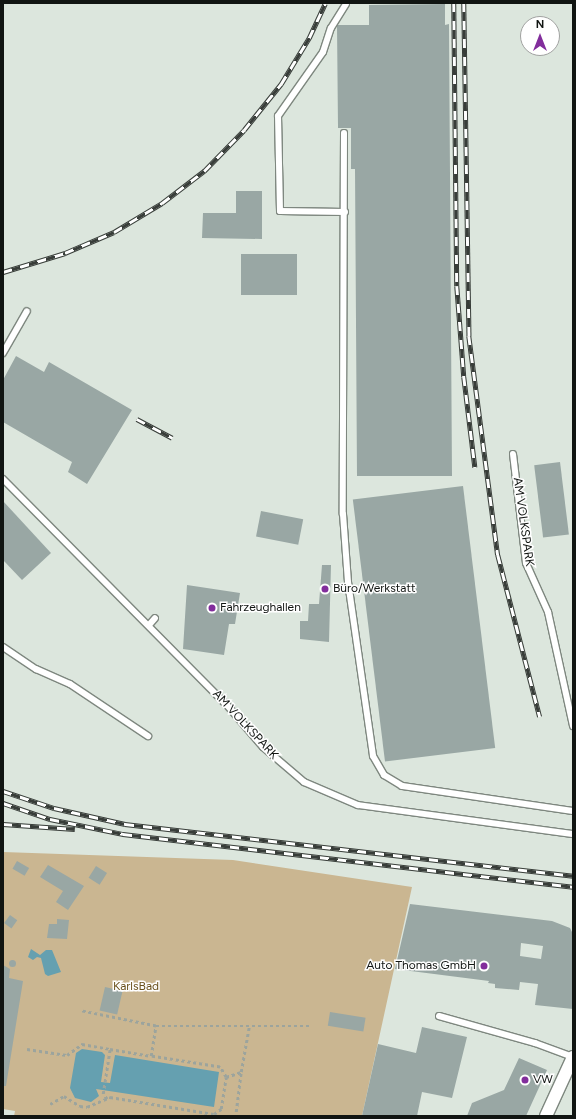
<!DOCTYPE html>
<meta charset="utf-8">
<style>
body{margin:0}
#map{position:relative;width:576px;height:1119px;overflow:hidden;background:#dce6dd;font-family:Figtree,sans-serif}
div>[style]{position:absolute}
[style*='--x']{left:calc(var(--x)*1px);top:calc(var(--y)*1px);width:calc(var(--w)*1px);rotate:calc(var(--a)*1deg)}
.green>*{inset:0;background:#cab691}
.water>*{inset:0;background:#65a0b0}
.building>*{inset:0;background:#99a7a4;transform-origin:0 0}
.round{border-radius:50%}
.path>*{height:2.5px;margin-top:-1.25px;transform-origin:0;background:repeating-linear-gradient(90deg,#9ca49d 0 3px,transparent 0 6px)}
.roads{filter:drop-shadow(1px 0 #7e877f) drop-shadow(-1px 0 #7e877f) drop-shadow(0 1px #7e877f) drop-shadow(0 -1px #7e877f)}
.service>*{height:6px;margin:-3px;padding:0 3px;transform-origin:3px;border-radius:3px;background:#fff}
.minor>*{height:12px;margin:-6px;padding:0 6px;transform-origin:6px;border-radius:6px;background:#fff}
.rail>*{height:4.5px;margin-top:-2.25px;transform-origin:0;background:repeating-linear-gradient(90deg,#fff 0 9px,#383d39 0 18px);box-sizing:border-box;border-block:1px solid #383d39}
.dots>*{width:11px;height:11px;translate:-50% -50%;box-sizing:border-box;border:2px solid #fff;border-radius:50%}
span{translate:-50% -50%;white-space:nowrap;text-align:center;line-height:1.15;-webkit-text-stroke:3px #fff;paint-order:stroke}
.street-label{font-size:12px;color:#111512}
.poi-label{font-size:12px;color:#111512}
.left{translate:0 -50%;text-align:left}
.right{translate:-100% -50%;text-align:right}
.park-label{font-size:12px;color:#6a511c}
.frame{position:absolute;inset:0;border:4px solid #111512;pointer-events:none}
.north{position:absolute;left:520px;top:16px;width:40px;height:40px;box-sizing:border-box;background:#fff;border:1px solid #a0a1a0;border-radius:50%;rotate:0deg;font-size:11px;font-weight:700;line-height:16px;text-align:center;color:#111512}
.north::after{content:'';display:block;margin:auto;width:14px;height:18px;background:#822d9c;clip-path:polygon(50% 0,100% 100%,50% 72%,0 100%)}
</style>
<div id="map">
<div class="green">
<i style="clip-path:polygon(3px 852px,233px 860px,412px 887px,362px 1116px,14px 1116px,15px 1111px,3px 1109px)"></i>
</div>
<div class="water">
<i style="clip-path:polygon(31px 949px,40px 955px,46px 950px,52px 950px,61px 972px,48px 976px,45px 974px,41px 958px,37px 957px,33px 960px,28px 957px)"></i>
<i style="clip-path:polygon(82px 1049px,102px 1052px,105px 1055px,101px 1082px,110px 1083px,115px 1055px,219px 1072px,214px 1107px,96px 1089px,99px 1096px,91px 1102px,75px 1098px,70px 1088px,76px 1053px)"></i>
</div>
<div class="building">
<i style="clip-path:polygon(445px 4px,445px 25px,449px 24px,452px 476px,357px 476px,355px 169px,351px 169px,351px 128px,338px 128px,337px 25px,369px 25px,369px 5px)"></i>
<i style="clip-path:polygon(236px 191px,262px 191px,262px 239px,202px 238px,203px 213px,236px 213px)"></i>
<i style="left:297px;top:254px;width:41px;height:56px;rotate:90deg"></i>
<i style="clip-path:polygon(16px 356px,44px 372px,49px 362px,132px 410px,87px 484px,68px 472px,72px 462px,3px 422px,3px 380px)"></i>
<i style="left:560px;top:462px;width:73px;height:26px;rotate:83deg"></i>
<i style="left:463px;top:486px;width:264px;height:111px;rotate:83deg"></i>
<i style="clip-path:polygon(3px 501px,51px 553px,22px 580px,3px 560px)"></i>
<i style="left:261px;top:511px;width:43px;height:26px;rotate:11deg"></i>
<i style="clip-path:polygon(322px 565px,331px 565px,329px 642px,300px 639px,300px 621px,308px 621px,309px 604px,319px 604px)"></i>
<i style="clip-path:polygon(187px 585px,240px 593px,235px 624px,229px 624px,224px 655px,183px 649px)"></i>
<i style="left:17px;top:861px;width:14px;height:9px;rotate:30deg"></i>
<i style="clip-path:polygon(48px 865px,84px 886px,68px 910px,56px 902px,63px 891px,40px 877px)"></i>
<i style="left:96px;top:866px;width:13px;height:14px;rotate:32deg"></i>
<i style="clip-path:polygon(evenodd,410px 904px,552px 921px,570px 928px,573px 934px,573px 1009px,535px 1005px,538px 984px,520px 982px,519px 990px,495px 988px,495px 984px,488px 983px,489px 981px,395px 969px,410px 904px,521px 943px,543px 946px,541px 959px,520px 956px,521px 943px)"></i>
<i style="left:10px;top:915px;width:9px;height:10px;rotate:36deg"></i>
<i style="clip-path:polygon(57px 919px,69px 920px,67px 939px,47px 938px,49px 924px,57px 924px)"></i>
<i class="round" style="left:8.5px;top:959.5px;width:7px;height:7px"></i>
<i style="clip-path:polygon(3px 965px,10px 969px,9px 978px,23px 981px,6px 1086px,3px 1086px)"></i>
<i style="left:105px;top:987px;width:18px;height:24px;rotate:13deg"></i>
<i style="left:330px;top:1012px;width:36px;height:14px;rotate:9deg"></i>
<i style="clip-path:polygon(422px 1027px,467px 1037px,452px 1098px,422px 1092px,417px 1116px,362px 1116px,378px 1044px,416px 1053px)"></i>
<i style="clip-path:polygon(519px 1058px,547px 1070px,526px 1116px,467px 1116px,472px 1103px,504px 1090px)"></i>
</div>
<div class="path">
<i style="--x:156;--y:1026;--w:156;--a:0"></i>
<i style="--x:27;--y:1049;--w:40;--a:8.5"></i>
<i style="--x:67;--y:1055;--w:19;--a:-36"></i>
<i style="--x:82;--y:1044;--w:28;--a:10"></i>
<i style="--x:226;--y:1077;--w:16;--a:-18"></i>
<i style="--x:241;--y:1072;--w:46;--a:-79.9"></i>
<i style="--x:107;--y:1099;--w:6;--a:-129"></i>
<i style="--x:103;--y:1094;--w:46;--a:-81.2"></i>
<i style="--x:110;--y:1049;--w:42;--a:9.7"></i>
<i style="--x:50;--y:1104;--w:16;--a:-30"></i>
<i style="--x:64;--y:1096;--w:19;--a:32"></i>
<i style="--x:80;--y:1106;--w:7;--a:8"></i>
<i style="--x:87;--y:1107;--w:25;--a:-23"></i>
<i style="--x:110;--y:1097;--w:105;--a:9.3"></i>
<i style="--x:214;--y:1114;--w:9;--a:-36"></i>
<i style="--x:221;--y:1109;--w:32;--a:-81"></i>
<i style="--x:226;--y:1077;--w:12;--a:-121"></i>
<i style="--x:220;--y:1067;--w:70;--a:-170.9"></i>
<i style="--x:151;--y:1056;--w:30;--a:-81"></i>
<i style="--x:156;--y:1026;--w:76;--a:-168.5"></i>
<i style="--x:236;--y:1112;--w:40;--a:-82.9"></i>
</div>
<div class="roads">
<div class="service">
<i style="--x:344;--y:133;--w:381;--a:90.2"></i>
<i style="--x:343;--y:514;--w:68;--a:85.8"></i>
<i style="--x:348;--y:582;--w:176;--a:81.8"></i>
<i style="--x:373;--y:756;--w:22;--a:60"></i>
<i style="--x:384;--y:775;--w:21;--a:31"></i>
<i style="--x:402;--y:786;--w:173;--a:8.3"></i>
<i style="--x:345;--y:212;--w:65;--a:-179.1"></i>
<i style="--x:280;--y:211;--w:95;--a:-91.2"></i>
<i style="--x:278;--y:116;--w:78;--a:-54.9"></i>
<i style="--x:323;--y:52;--w:25;--a:-72"></i>
<i style="--x:331;--y:28;--w:28;--a:-58"></i>
<i style="--x:3;--y:353;--w:48;--a:-60.3"></i>
<i style="--x:513;--y:454;--w:110;--a:83.2"></i>
<i style="--x:526;--y:563;--w:54;--a:65.8"></i>
<i style="--x:548;--y:612;--w:117;--a:77.6"></i>
<i style="--x:3;--y:479;--w:318;--a:45.3"></i>
<i style="--x:227;--y:705;--w:55;--a:49.4"></i>
<i style="--x:263;--y:747;--w:54;--a:40.5"></i>
<i style="--x:304;--y:782;--w:59;--a:23.1"></i>
<i style="--x:358;--y:805;--w:217;--a:7.7"></i>
<i style="--x:149;--y:625;--w:9;--a:-49"></i>
<i style="--x:3;--y:647;--w:40;--a:34"></i>
<i style="--x:36;--y:669;--w:37;--a:24"></i>
<i style="--x:70;--y:684;--w:94;--a:33.7"></i>
<i style="--x:439;--y:1016;--w:100;--a:15.7"></i>
<i style="--x:535;--y:1043;--w:40;--a:20.2"></i>
</div>
<div class="minor">
<i style="--x:546;--y:1116;--w:65;--a:-65.4"></i>
</div>
</div>
<div class="rail">
<i style="--x:454;--y:3;--w:283;--a:89.4"></i>
<i style="--x:457;--y:286;--w:91;--a:85.6"></i>
<i style="--x:464;--y:377;--w:91;--a:83"></i>
<i style="--x:464;--y:3;--w:333;--a:89.1"></i>
<i style="--x:469;--y:336;--w:221;--a:82.5"></i>
<i style="--x:498;--y:555;--w:167;--a:75.5"></i>
<i style="--x:3;--y:272;--w:65;--a:-17"></i>
<i style="--x:65;--y:253;--w:53;--a:-23.2"></i>
<i style="--x:114;--y:232;--w:56;--a:-31.1"></i>
<i style="--x:162;--y:203;--w:53;--a:-37.3"></i>
<i style="--x:204;--y:171;--w:57;--a:-45.7"></i>
<i style="--x:244;--y:130;--w:59;--a:-51.2"></i>
<i style="--x:281;--y:84;--w:54;--a:-58.7"></i>
<i style="--x:309;--y:38;--w:38;--a:-65"></i>
<i style="--x:137;--y:419;--w:40;--a:28"></i>
<i style="--x:3;--y:791;--w:54;--a:18.4"></i>
<i style="--x:54;--y:808;--w:73;--a:12.7"></i>
<i style="--x:125;--y:824;--w:451;--a:6.6"></i>
<i style="--x:3;--y:803;--w:50;--a:18.8"></i>
<i style="--x:50;--y:819;--w:75;--a:11.6"></i>
<i style="--x:123;--y:834;--w:453;--a:6.7"></i>
<i style="--x:3;--y:824;--w:72;--a:4"></i>
</div>
<div class="dots">
<i style="left:325px;top:589px;background:#822d9c"></i>
<i style="left:212px;top:608px;background:#822d9c"></i>
<i style="left:484px;top:966px;background:#822d9c"></i>
<i style="left:525px;top:1080px;background:#822d9c"></i>
</div>
<div class="street-label">
<span style="left:523px;top:522px;rotate:82deg">AM VOLKSPARK</span>
<span style="left:245px;top:725px;rotate:47deg">AM VOLKSPARK</span>
</div>
<div class="poi-label">
<span class="left" style="left:333px;top:589px">Büro/Werkstatt</span>
<span class="left" style="left:220px;top:608px">Fahrzeughallen</span>
<span class="right" style="left:476px;top:966px">Auto Thomas GmbH</span>
<span class="left" style="left:533px;top:1080px">VW</span>
</div>
<div class="park-label">
<span style="left:136px;top:987px">KarlsBad</span>
</div>
<div class="frame"></div>
<div class="north">N</div>
</div>
